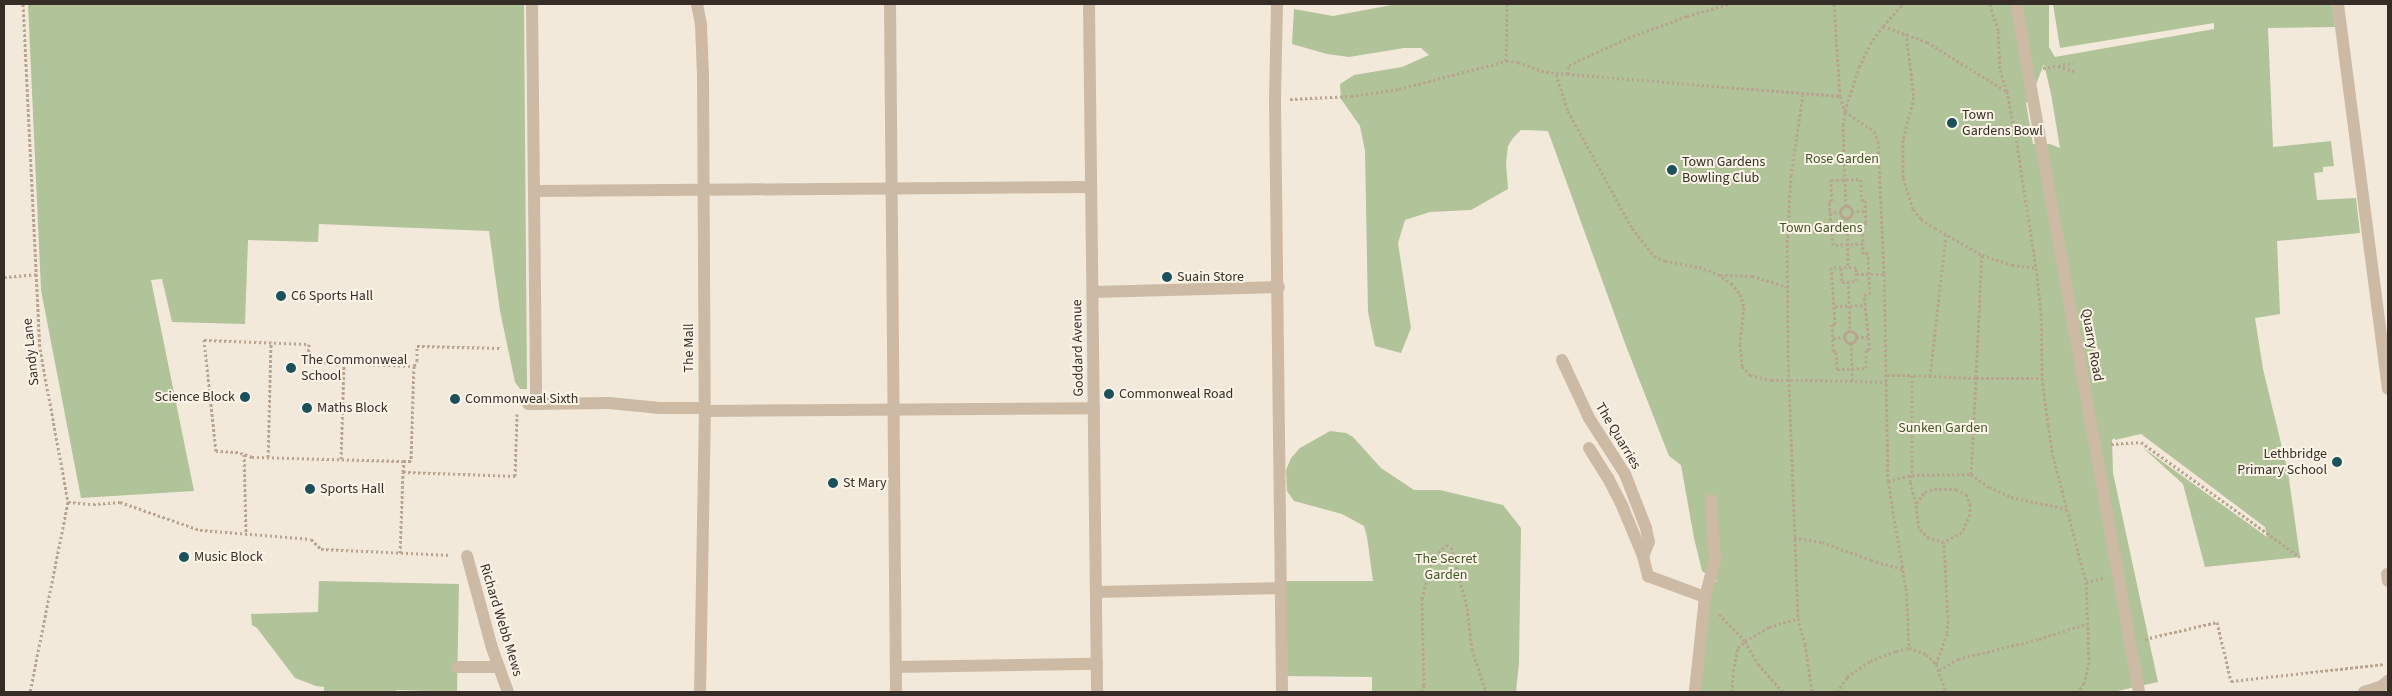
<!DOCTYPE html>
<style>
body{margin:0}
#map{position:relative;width:2392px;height:696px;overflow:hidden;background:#f3e9da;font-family:"Source Sans 3",sans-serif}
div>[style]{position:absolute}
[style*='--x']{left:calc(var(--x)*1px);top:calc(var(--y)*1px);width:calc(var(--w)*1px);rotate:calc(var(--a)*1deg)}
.green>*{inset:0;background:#b1c399}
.path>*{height:3px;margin-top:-1.5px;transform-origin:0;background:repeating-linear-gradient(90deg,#b8a48f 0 2.5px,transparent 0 5px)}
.path>.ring{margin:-1.5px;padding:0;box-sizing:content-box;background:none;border:3px solid #b8a48f;border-radius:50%}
.minor>*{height:12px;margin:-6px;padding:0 6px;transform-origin:6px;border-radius:6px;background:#ccbaa5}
.path-bridge>*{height:3px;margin-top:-1.5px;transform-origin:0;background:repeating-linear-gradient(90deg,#b8a48f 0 2.5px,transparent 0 5px)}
.dots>*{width:14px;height:14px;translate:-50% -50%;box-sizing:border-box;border:2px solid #faf3e6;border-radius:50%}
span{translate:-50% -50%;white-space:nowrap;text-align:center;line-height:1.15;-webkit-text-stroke:4px #faf3e6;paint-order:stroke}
.poi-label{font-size:14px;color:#372d27}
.left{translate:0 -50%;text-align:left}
.right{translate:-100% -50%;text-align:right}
.park-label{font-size:14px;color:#425729}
.street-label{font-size:14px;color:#372d27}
.frame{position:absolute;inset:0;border:5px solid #372d27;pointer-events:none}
</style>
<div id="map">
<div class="green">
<i style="clip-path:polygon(28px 4px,524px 4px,527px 389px,520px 389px,515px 382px,500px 311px,489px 231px,319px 224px,318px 242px,248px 240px,245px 324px,172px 322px,162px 279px,151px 280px,194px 491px,81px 498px,41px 290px)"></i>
<i style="clip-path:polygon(evenodd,1397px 4px,2049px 4px,2049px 47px,2055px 57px,2214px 29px,2214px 23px,2060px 48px,2053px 4px,2332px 4px,2335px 27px,2268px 28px,2273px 147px,2331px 141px,2334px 166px,2323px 167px,2323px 172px,2314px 173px,2317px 200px,2356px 198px,2360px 233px,2277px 241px,2280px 314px,2255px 318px,2263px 369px,2288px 472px,2300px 557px,2205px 567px,2183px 484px,2142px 447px,2267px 537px,2265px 527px,2141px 434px,2115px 440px,2115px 438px,2112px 440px,2113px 473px,2158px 682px,2113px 692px,1689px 692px,1697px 621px,1706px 586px,1717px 581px,1702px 571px,1694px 538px,1681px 465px,1669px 456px,1626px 346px,1548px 131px,1521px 130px,1513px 138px,1508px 146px,1506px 163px,1508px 189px,1471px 210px,1430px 212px,1405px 220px,1398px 243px,1411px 328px,1401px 353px,1375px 346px,1368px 312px,1365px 151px,1360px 126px,1341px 99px,1340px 84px,1354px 75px,1402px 67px,1429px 55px,1421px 48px,1404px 48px,1349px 57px,1327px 54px,1292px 44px,1294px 9px,1333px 16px,1397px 4px,2044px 64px,2051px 94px,2060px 148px,2050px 144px,2033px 144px,2026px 103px,2030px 100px,2044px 64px)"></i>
<i style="clip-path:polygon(1330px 431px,1346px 433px,1353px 437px,1381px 468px,1414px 490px,1440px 490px,1503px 505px,1521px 528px,1519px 663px,1516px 692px,1372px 692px,1372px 677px,1284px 676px,1284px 581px,1373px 581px,1367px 537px,1364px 526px,1342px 514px,1294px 501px,1287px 491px,1286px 470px,1291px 458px,1300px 448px)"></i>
<i style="clip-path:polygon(319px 581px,459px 584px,457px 692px,396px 690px,397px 692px,324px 692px,324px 687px,316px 686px,295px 678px,257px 628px,252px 625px,251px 614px,318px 612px)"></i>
</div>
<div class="path">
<i style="--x:23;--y:4;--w:345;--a:87.2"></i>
<i style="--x:40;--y:349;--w:156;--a:79.6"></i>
<i style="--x:68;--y:502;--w:194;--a:101.3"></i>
<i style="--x:1834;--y:4;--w:92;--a:86.3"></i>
<i style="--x:1840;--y:96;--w:16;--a:72"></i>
<i style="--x:1845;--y:111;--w:35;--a:35"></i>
<i style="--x:1874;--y:131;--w:11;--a:68"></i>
<i style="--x:1878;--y:141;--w:133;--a:87.4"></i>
<i style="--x:1884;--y:274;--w:207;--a:88.9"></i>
<i style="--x:1888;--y:481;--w:109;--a:80.5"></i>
<i style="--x:1906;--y:588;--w:60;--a:87.1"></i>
<i style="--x:1990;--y:4;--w:28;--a:73"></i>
<i style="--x:1998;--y:31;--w:39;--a:87"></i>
<i style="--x:2000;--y:70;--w:22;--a:72"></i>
<i style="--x:2007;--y:91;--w:55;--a:79.5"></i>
<i style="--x:2017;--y:145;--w:124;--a:81.2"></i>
<i style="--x:2036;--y:268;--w:45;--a:83.7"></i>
<i style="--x:2041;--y:313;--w:65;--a:89.1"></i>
<i style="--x:2042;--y:378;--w:47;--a:82.7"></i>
<i style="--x:2048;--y:425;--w:31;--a:81"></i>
<i style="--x:2053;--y:456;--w:130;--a:75.3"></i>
<i style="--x:2086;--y:582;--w:80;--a:87.9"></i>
<i style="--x:2089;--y:662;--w:22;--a:103"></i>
<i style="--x:2084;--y:683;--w:11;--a:124"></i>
<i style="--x:1883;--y:26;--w:47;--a:20"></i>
<i style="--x:1927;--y:42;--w:93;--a:31.8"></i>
<i style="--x:1906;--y:33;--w:64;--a:82.9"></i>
<i style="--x:1914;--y:97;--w:44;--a:104.3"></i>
<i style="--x:1903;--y:140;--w:38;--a:90"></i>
<i style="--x:1903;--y:178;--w:33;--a:72"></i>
<i style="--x:1913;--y:209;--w:13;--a:51"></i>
<i style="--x:1921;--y:219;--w:17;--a:33"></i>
<i style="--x:1935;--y:228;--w:54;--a:29.9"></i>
<i style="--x:1982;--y:255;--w:32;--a:18"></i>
<i style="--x:2012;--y:265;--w:24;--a:7"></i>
<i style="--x:1506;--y:61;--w:57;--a:-89"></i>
<i style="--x:2058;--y:66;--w:19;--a:18"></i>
<i style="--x:2043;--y:68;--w:31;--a:-9"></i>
<i style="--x:1556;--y:74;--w:39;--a:72"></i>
<i style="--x:1568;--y:111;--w:133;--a:61.3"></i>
<i style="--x:1632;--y:228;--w:36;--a:52"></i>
<i style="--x:1654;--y:256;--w:12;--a:24"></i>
<i style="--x:1665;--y:261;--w:35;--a:10"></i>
<i style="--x:1699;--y:267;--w:20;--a:20"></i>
<i style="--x:1718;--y:274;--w:16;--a:35"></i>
<i style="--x:1731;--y:283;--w:14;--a:51"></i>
<i style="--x:1740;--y:294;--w:14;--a:73"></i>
<i style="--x:1744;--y:307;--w:37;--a:96"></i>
<i style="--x:1740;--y:344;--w:22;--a:85"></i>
<i style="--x:1742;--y:366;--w:12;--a:48"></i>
<i style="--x:1750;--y:375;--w:22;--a:13"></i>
<i style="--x:1567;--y:74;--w:274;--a:4.6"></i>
<i style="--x:1803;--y:94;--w:82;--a:98.4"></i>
<i style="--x:1791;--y:175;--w:75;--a:93.1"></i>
<i style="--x:1787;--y:250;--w:109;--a:89.5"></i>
<i style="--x:1788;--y:359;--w:259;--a:87.8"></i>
<i style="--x:1798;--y:618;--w:27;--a:75"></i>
<i style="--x:1805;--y:644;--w:48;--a:81.5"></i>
<i style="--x:1290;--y:99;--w:61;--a:-2.8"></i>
<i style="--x:1351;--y:96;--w:49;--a:-8.3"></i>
<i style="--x:1399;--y:89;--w:111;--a:-14.7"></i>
<i style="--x:1506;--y:61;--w:12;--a:5"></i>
<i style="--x:1518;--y:62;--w:30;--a:20"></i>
<i style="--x:1546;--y:72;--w:21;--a:5"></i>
<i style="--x:1567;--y:74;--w:9;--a:-77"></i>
<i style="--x:1569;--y:65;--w:65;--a:-24.6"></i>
<i style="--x:1628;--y:38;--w:63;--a:-20.4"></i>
<i style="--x:1687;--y:16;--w:44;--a:-15.9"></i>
<i style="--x:1861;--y:179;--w:21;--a:90"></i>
<i style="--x:1861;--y:200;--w:4;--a:0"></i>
<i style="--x:1865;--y:200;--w:24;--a:88"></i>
<i style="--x:1866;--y:224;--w:4;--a:180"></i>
<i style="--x:1862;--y:224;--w:20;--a:87"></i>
<i style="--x:1863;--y:244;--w:30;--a:178"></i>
<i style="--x:1833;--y:245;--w:44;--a:-95.2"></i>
<i style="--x:1829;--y:201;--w:3;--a:0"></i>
<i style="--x:1832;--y:201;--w:21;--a:-93"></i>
<i style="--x:1831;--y:180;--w:30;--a:-2"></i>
<i style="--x:1846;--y:206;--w:81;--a:-92.1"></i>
<i style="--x:1843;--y:125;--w:14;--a:-82"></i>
<i style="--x:1845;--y:111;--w:46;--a:-72.3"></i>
<i style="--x:1859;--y:67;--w:25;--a:-64"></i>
<i style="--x:1870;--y:44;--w:22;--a:-54"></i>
<i style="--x:1883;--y:26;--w:30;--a:-48"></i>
<i class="ring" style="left:1840px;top:206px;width:9px;height:9px"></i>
<i style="--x:1852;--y:211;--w:13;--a:0"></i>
<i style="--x:1829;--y:212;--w:12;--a:0"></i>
<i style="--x:1847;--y:218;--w:50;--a:88.9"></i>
<i style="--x:1982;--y:255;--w:123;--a:92.8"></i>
<i style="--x:1976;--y:378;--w:66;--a:0"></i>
<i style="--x:1841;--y:268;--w:14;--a:86"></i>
<i style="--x:1842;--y:282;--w:14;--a:-4"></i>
<i style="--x:1856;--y:281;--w:14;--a:-90"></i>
<i style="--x:1856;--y:267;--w:25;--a:180"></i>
<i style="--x:1831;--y:267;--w:57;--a:86"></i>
<i style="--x:1835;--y:324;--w:3;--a:180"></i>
<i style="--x:1832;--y:324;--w:27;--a:88"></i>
<i style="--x:1833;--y:351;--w:3;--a:18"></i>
<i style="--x:1836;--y:352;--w:17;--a:87"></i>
<i style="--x:1837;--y:369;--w:29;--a:-2"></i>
<i style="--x:1866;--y:368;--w:18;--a:-90"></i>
<i style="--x:1866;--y:350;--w:4;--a:0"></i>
<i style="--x:1870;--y:350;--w:55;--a:-96.2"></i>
<i style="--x:1864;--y:295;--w:6;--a:-9"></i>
<i style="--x:1870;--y:294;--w:41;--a:-92.8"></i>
<i style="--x:1868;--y:253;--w:5;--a:169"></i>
<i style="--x:1863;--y:254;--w:10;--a:-90"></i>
<i style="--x:1856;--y:274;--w:28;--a:0"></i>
<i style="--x:1720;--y:275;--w:32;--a:2"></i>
<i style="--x:1752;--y:276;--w:38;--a:17"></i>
<i style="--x:4;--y:277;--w:32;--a:-5"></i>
<i style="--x:1848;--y:281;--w:50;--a:87.7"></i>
<i style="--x:1835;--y:306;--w:30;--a:-2"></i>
<i class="ring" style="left:1844px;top:331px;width:9px;height:9px"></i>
<i style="--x:1856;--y:337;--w:13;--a:0"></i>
<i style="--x:1833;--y:338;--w:11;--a:-5"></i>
<i style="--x:1851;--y:343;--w:38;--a:88"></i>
<i style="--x:414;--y:366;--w:6;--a:-59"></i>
<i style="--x:417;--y:361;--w:15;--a:-90"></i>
<i style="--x:417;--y:346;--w:83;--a:1.4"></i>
<i style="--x:1887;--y:375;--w:25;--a:0"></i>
<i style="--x:1930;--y:376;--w:142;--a:-83.5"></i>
<i style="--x:1805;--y:380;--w:82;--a:1.4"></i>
<i style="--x:2111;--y:444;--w:30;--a:-4"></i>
<i style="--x:2141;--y:442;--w:196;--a:35.9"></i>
<i style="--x:244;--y:454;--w:81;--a:88.6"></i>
<i style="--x:268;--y:457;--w:115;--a:-88.5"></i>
<i style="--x:341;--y:459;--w:96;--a:-88.2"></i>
<i style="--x:403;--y:472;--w:11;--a:-85"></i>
<i style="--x:404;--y:461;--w:152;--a:-178.5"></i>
<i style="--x:252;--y:457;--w:15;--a:-160"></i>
<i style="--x:238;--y:452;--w:22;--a:-177"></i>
<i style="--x:216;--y:451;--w:112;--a:-96.2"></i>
<i style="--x:204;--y:340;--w:105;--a:2.2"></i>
<i style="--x:309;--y:344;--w:18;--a:93"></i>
<i style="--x:308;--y:362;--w:106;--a:2.2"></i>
<i style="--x:414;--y:366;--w:95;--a:91.8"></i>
<i style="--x:411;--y:461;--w:7;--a:180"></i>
<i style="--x:1971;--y:474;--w:22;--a:36"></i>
<i style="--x:1989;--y:487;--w:24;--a:24"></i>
<i style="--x:2011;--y:497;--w:57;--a:12.1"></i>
<i style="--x:1888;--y:481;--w:25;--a:-14"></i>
<i style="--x:1912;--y:475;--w:59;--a:-1"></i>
<i style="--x:1971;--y:474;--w:96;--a:-87"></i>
<i style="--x:1976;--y:378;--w:64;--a:-177.3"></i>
<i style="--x:1912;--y:375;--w:100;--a:90"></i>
<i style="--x:1912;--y:475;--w:7;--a:106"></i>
<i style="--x:1910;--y:482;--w:22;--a:74"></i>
<i style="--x:68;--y:502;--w:25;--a:5"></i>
<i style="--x:93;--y:504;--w:27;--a:-4"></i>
<i style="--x:120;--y:502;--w:85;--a:19.3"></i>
<i style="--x:200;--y:530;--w:111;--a:4.6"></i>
<i style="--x:311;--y:539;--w:14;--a:45"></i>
<i style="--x:321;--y:549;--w:130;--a:2.6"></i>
<i style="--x:1794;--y:538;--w:28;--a:8"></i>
<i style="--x:1822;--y:542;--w:52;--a:20.2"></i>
<i style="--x:1871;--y:560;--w:33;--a:16"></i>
<i style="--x:400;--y:553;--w:81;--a:-87.9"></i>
<i style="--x:403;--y:472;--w:112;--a:2"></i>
<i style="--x:515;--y:476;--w:62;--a:-88.2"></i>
<i style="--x:2086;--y:582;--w:17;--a:-13"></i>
<i style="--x:1719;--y:614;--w:37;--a:46"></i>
<i style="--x:1745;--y:641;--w:26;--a:61"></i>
<i style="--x:1758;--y:664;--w:38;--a:48"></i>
<i style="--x:2145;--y:639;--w:74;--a:-13.3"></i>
<i style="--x:2217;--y:622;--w:61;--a:76.7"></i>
<i style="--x:2231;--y:681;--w:154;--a:-6.3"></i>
<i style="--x:1936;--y:664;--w:33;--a:-70"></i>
<i style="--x:1947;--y:633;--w:16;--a:-86"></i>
<i style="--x:1948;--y:617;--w:75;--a:-93.1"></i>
<i style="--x:1944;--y:542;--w:16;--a:-165"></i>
<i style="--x:1929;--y:538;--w:14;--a:-135"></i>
<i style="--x:1919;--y:528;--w:25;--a:-97"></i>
<i style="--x:1916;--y:503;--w:14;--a:-51"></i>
<i style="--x:1925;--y:492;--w:9;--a:-18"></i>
<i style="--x:1934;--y:489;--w:22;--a:0"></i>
<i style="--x:1956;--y:489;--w:11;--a:27"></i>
<i style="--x:1966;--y:494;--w:11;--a:68"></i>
<i style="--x:1970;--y:504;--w:10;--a:90"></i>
<i style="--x:1970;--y:514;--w:20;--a:114"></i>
<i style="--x:1962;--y:532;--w:21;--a:151"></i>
<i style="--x:1939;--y:670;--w:22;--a:-30"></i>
<i style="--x:1958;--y:659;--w:83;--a:-13.9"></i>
<i style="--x:2039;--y:639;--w:52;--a:-17.7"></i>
<i style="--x:1422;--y:692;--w:7;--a:-74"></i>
<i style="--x:1424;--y:685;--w:86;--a:-91.3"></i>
<i style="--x:1422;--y:599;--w:34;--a:-76"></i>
<i style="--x:1430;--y:566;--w:11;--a:-63"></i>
<i style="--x:1435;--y:556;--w:16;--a:-45"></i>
<i style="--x:1446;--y:545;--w:5;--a:22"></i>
<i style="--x:1451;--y:547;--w:24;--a:75"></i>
<i style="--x:1457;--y:570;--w:39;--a:75"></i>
<i style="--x:1467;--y:608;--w:41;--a:83"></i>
<i style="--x:1472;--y:649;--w:45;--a:72"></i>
<i style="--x:1732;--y:692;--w:21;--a:-87"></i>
<i style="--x:1733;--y:671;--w:24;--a:-78"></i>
<i style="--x:1738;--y:648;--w:10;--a:-45"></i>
<i style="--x:1745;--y:641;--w:28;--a:-30"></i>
<i style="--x:1769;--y:627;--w:30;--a:-17"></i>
<i style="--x:1809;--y:692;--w:28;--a:0"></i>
<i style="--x:1837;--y:692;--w:18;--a:-56"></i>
<i style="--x:1847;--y:677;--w:28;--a:-35"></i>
<i style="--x:1870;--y:661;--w:28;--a:-21"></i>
<i style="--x:1896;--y:651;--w:13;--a:-13"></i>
<i style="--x:1909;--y:648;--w:18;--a:19"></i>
<i style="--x:1926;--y:654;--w:14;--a:45"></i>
<i style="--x:1936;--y:664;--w:30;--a:70"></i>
</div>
<div class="minor">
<i style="--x:532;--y:4;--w:400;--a:89.4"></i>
<i style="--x:697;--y:4;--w:21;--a:79"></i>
<i style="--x:701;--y:25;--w:49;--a:87.7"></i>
<i style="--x:703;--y:74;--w:334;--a:89.7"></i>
<i style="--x:705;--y:408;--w:284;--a:91"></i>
<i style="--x:890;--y:4;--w:688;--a:89.5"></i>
<i style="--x:1089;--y:4;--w:688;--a:89.33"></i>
<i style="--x:1277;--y:4;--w:95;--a:91.2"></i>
<i style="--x:1275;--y:99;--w:593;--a:89.32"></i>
<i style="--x:2016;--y:4;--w:699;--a:79.86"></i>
<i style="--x:2338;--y:4;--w:388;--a:82.6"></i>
<i style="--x:535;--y:191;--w:556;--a:-0.41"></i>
<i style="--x:1093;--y:292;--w:186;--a:-1.5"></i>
<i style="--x:1562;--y:360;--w:64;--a:65"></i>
<i style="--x:1589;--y:418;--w:67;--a:57.3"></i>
<i style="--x:1625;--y:474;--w:58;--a:68.7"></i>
<i style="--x:1646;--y:528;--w:14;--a:78"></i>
<i style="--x:1649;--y:542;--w:15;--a:113"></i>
<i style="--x:528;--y:404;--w:81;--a:-0.7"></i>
<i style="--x:609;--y:403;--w:51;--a:5.6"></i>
<i style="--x:660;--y:408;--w:45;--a:0"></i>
<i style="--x:705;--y:411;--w:389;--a:-0.4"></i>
<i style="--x:1589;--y:448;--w:36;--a:58"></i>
<i style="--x:1608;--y:478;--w:34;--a:63"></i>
<i style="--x:1623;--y:508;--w:52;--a:67.4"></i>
<i style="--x:1643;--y:556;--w:21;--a:76"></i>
<i style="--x:1648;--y:576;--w:61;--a:20.2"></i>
<i style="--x:1705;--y:597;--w:96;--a:96"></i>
<i style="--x:467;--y:556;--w:95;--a:74.8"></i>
<i style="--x:492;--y:648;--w:47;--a:70"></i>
<i style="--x:2387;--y:574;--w:7;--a:82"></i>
<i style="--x:1096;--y:592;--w:185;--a:-1.2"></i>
<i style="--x:1705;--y:597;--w:38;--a:-75"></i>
<i style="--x:1715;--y:560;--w:60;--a:-93.8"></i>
<i style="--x:458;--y:667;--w:41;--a:0"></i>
<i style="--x:896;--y:667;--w:201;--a:-0.9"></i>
<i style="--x:2364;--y:692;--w:19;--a:-18"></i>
<i style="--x:2382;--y:686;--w:8;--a:-40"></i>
</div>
<div class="path-bridge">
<i style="--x:1771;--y:380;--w:34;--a:0"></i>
</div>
<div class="dots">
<i style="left:1952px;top:123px;background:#1a515b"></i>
<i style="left:1672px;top:170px;background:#1a515b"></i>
<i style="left:1167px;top:277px;background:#1a515b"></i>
<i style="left:281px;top:296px;background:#1a515b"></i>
<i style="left:291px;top:368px;background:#1a515b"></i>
<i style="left:1109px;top:394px;background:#1a515b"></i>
<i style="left:245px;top:397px;background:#1a515b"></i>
<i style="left:455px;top:399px;background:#1a515b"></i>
<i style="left:307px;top:408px;background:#1a515b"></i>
<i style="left:2337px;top:462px;background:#1a515b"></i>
<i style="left:833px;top:483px;background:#1a515b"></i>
<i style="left:310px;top:489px;background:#1a515b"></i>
<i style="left:184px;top:557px;background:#1a515b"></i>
</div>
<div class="poi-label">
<span class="left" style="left:1962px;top:123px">Town<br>Gardens Bowl</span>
<span class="left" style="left:1682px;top:170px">Town Gardens<br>Bowling Club</span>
<span class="left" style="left:1177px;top:277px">Suain Store</span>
<span class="left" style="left:291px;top:296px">C6 Sports Hall</span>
<span class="left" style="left:301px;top:368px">The Commonweal<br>School</span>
<span class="left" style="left:1119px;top:394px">Commonweal Road</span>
<span class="right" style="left:235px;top:397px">Science Block</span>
<span class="left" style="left:465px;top:399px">Commonweal Sixth</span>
<span class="left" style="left:317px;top:408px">Maths Block</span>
<span class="right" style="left:2327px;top:462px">Lethbridge<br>Primary School</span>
<span class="left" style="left:843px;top:483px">St Mary</span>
<span class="left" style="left:320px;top:489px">Sports Hall</span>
<span class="left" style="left:194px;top:557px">Music Block</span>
</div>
<div class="park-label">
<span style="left:1842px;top:159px">Rose Garden</span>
<span style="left:1821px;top:228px">Town Gardens</span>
<span style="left:1943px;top:428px">Sunken Garden</span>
<span style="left:1446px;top:567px">The Secret<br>Garden</span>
</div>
<div class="street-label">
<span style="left:2092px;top:345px;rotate:80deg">Quarry Road</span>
<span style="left:689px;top:348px;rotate:-90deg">The Mall</span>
<span style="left:1078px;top:348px;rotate:-91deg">Goddard Avenue</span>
<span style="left:31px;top:352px;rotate:-96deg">Sandy Lane</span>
<span style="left:1618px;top:436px;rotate:59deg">The Quarries</span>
<span style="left:501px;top:620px;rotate:73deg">Richard Webb Mews</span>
</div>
<div class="frame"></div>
</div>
